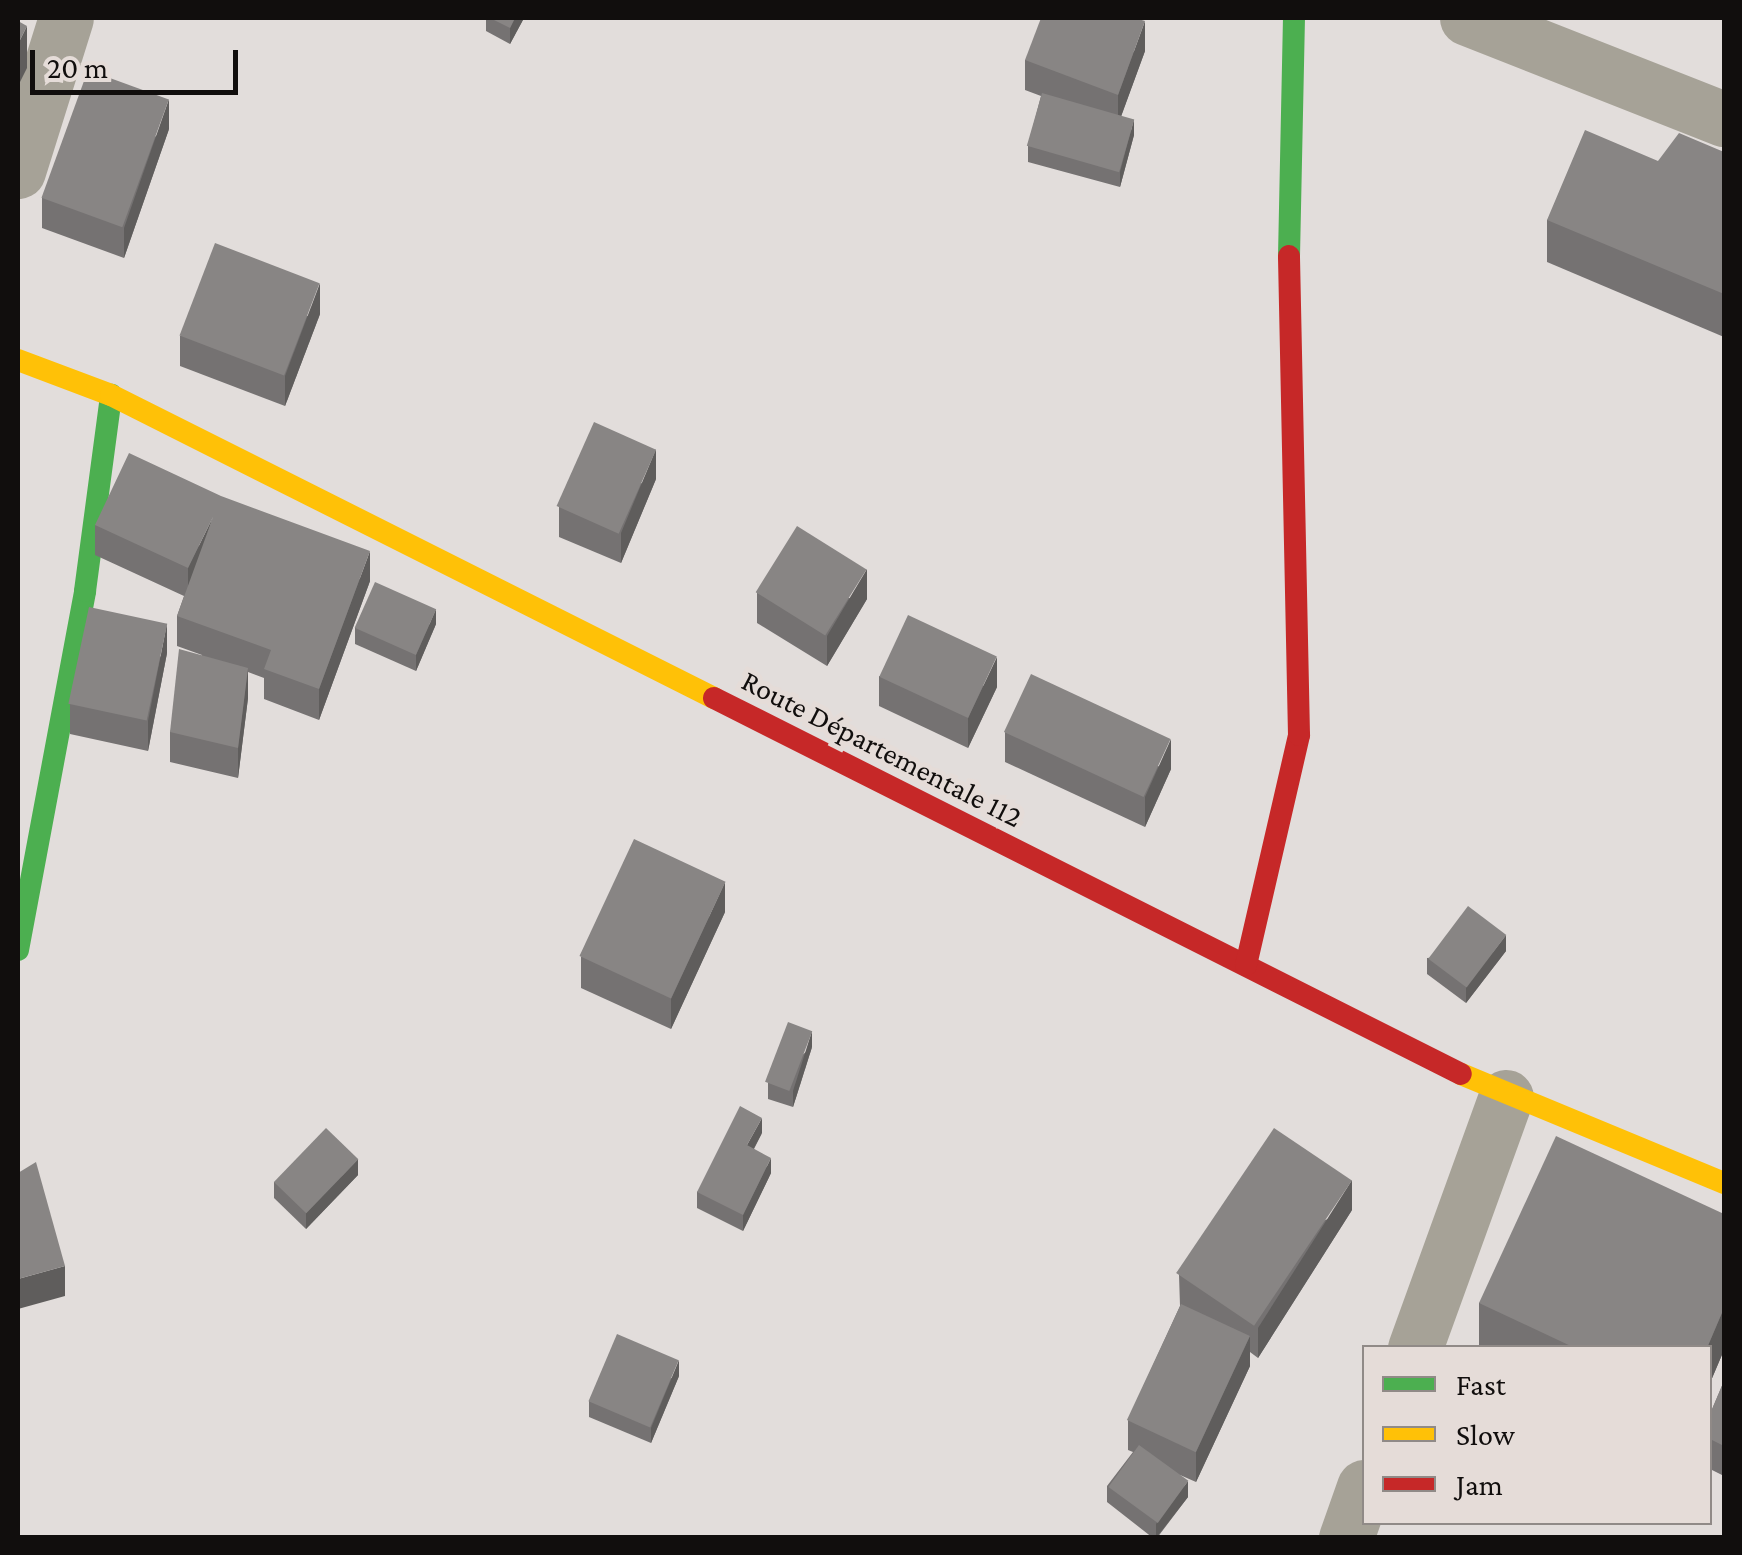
<!DOCTYPE html>
<meta charset="utf-8">
<style>
body{margin:0}
#map{position:relative;width:1742px;height:1555px;overflow:hidden;background:#e2dddb;font-family:"Crimson Pro",serif}
div>[style]{position:absolute}
[style*='--x']{left:calc(var(--x)*1px);top:calc(var(--y)*1px);width:calc(var(--w)*1px);rotate:calc(var(--a)*1deg)}
.street>*{height:55px;margin:-27.5px;padding:0 27.5px;transform-origin:27.5px;border-radius:27.5px;background:#a6a297}
.fast>*{height:22px;margin:-11px;padding:0 11px;transform-origin:11px;border-radius:11px;background:#4caf50}
.slow>*{height:22px;margin:-11px;padding:0 11px;transform-origin:11px;border-radius:11px;background:#ffc107}
.jam>*{height:22px;margin:-11px;padding:0 11px;transform-origin:11px;border-radius:11px;background:#c62828}
.wall>*{inset:0;background:#757272}
.shaded-wall>*{inset:0;background:#5f5d5c}
.building>*{inset:0;background:#888584;transform-origin:0 0}
span{translate:-50% -50%;white-space:nowrap;text-align:center;line-height:1.15;-webkit-text-stroke:10px #e5dcd8;paint-order:stroke}
.street-label{font-size:30px;color:#110e0d}
.frame{position:absolute;inset:0;border:20px solid #110e0d;pointer-events:none}
.legend{position:absolute;left:1362px;top:1345px;width:350px;height:180px;box-sizing:border-box;background:#e5dcd8;border:2px solid #908a87;margin:0;padding:12px 18px;list-style:none;font-size:30px;color:#110e0d}
.legend li{display:flex;align-items:center;gap:20px;height:50px}
.legend b{width:50px;border:2px solid #908a87}
.scale{position:absolute;left:30px;top:50px;width:208px;height:45px;box-sizing:border-box;border:5px solid #110e0d;border-top:0;padding-left:12px;font-size:30px;line-height:35px;white-space:nowrap;color:#110e0d;-webkit-text-stroke:8px #e5dcd8;paint-order:stroke}
</style>
<div id="map">
<div class="street">
<i style="--x:1467;--y:18;--w:276;--a:21.5"></i>
<i style="--x:18;--y:171;--w:160;--a:-72.6"></i>
<i style="--x:1415;--y:1348;--w:267;--a:-70.1"></i>
<i style="--x:1346;--y:1538;--w:54;--a:-70.6"></i>
</div>
<div class="fast">
<i style="--x:1289;--y:256;--w:238;--a:-88.8"></i>
<i style="--x:18;--y:950;--w:365;--a:-79.4"></i>
<i style="--x:85;--y:591;--w:198;--a:-82.4"></i>
</div>
<div class="slow">
<i style="--x:18;--y:360;--w:99;--a:20.6"></i>
<i style="--x:111;--y:395;--w:675;--a:26.68"></i>
<i style="--x:1461;--y:1074;--w:285;--a:22.5"></i>
</div>
<div class="jam">
<i style="--x:714;--y:698;--w:836;--a:26.72"></i>
<i style="--x:1246;--y:965;--w:236;--a:-77"></i>
<i style="--x:1299;--y:735;--w:479;--a:-91.2"></i>
</div>
<div class="wall">
<i style="clip-path:polygon(486px 18px,524px 18px,510px 44px,486px 31px)"></i>
<i style="clip-path:polygon(1145px 51px,1121px 116px,1134px 135px,1120px 187px,1028px 162px,1028px 146px,1041px 96px,1025px 90px,1025px 60px)"></i>
<i style="clip-path:polygon(169px 129px,124px 258px,42px 228px,42px 198px)"></i>
<i style="clip-path:polygon(1724px 152px,1724px 337px,1547px 262px,1547px 220px,1658px 161px)"></i>
<i style="clip-path:polygon(320px 314px,285px 406px,180px 366px,180px 336px)"></i>
<i style="clip-path:polygon(656px 479px,621px 563px,559px 537px,559px 507px)"></i>
<i style="clip-path:polygon(95px 525px,370px 581px,319px 720px,264px 699px,264px 678px,248px 672px,248px 698px,238px 778px,170px 762px,170px 732px,202px 655px,177px 646px,177px 616px,184px 596px,95px 555px)"></i>
<i style="clip-path:polygon(757px 593px,867px 599px,827px 666px,757px 623px)"></i>
<i style="clip-path:polygon(436px 624px,416px 671px,355px 644px,355px 628px)"></i>
<i style="clip-path:polygon(167px 653px,148px 751px,70px 734px,70px 704px)"></i>
<i style="clip-path:polygon(879px 676px,997px 687px,968px 748px,879px 706px)"></i>
<i style="clip-path:polygon(1005px 732px,1171px 769px,1145px 827px,1005px 762px)"></i>
<i style="clip-path:polygon(725px 912px,671px 1029px,581px 988px,581px 957px)"></i>
<i style="clip-path:polygon(1506px 951px,1466px 1003px,1427px 974px,1427px 958px)"></i>
<i style="clip-path:polygon(812px 1047px,793px 1107px,768px 1099px,768px 1083px)"></i>
<i style="clip-path:polygon(762px 1133px,754px 1149px,771px 1173px,743px 1231px,697px 1208px,697px 1192px)"></i>
<i style="clip-path:polygon(358px 1175px,306px 1229px,274px 1198px,274px 1182px)"></i>
<i style="clip-path:polygon(1352px 1210px,1258px 1358px,1250px 1352px,1250px 1366px,1196px 1482px,1180px 1475px,1188px 1497px,1157px 1538px,1153px 1538px,1107px 1502px,1107px 1486px,1133px 1452px,1128px 1450px,1128px 1420px,1180px 1306px,1179px 1275px)"></i>
<i style="clip-path:polygon(1724px 1214px,1724px 1350px,1710px 1383px,1710px 1348px,1484px 1348px,1479px 1345px,1479px 1303px)"></i>
<i style="clip-path:polygon(679px 1376px,651px 1443px,589px 1417px,589px 1401px)"></i>
<i style="clip-path:polygon(1724px 1381px,1724px 1476px,1710px 1469px,1710px 1414px)"></i>
</div>
<div class="shaded-wall">
<i style="clip-path:polygon(515px 18px,524px 18px,510px 44px,510px 28px)"></i>
<i style="clip-path:polygon(1145px 21px,1145px 51px,1118px 125px,1118px 95px)"></i>
<i style="clip-path:polygon(27px 26px,27px 68px,18px 86px,18px 44px)"></i>
<i style="clip-path:polygon(169px 99px,169px 129px,124px 258px,124px 228px)"></i>
<i style="clip-path:polygon(1134px 119px,1134px 135px,1120px 187px,1120px 172px)"></i>
<i style="clip-path:polygon(320px 283px,320px 314px,285px 406px,285px 376px)"></i>
<i style="clip-path:polygon(656px 449px,656px 479px,621px 563px,621px 533px)"></i>
<i style="clip-path:polygon(213px 517px,188px 598px,188px 568px)"></i>
<i style="clip-path:polygon(370px 551px,370px 581px,319px 720px,319px 689px)"></i>
<i style="clip-path:polygon(867px 569px,867px 599px,827px 666px,827px 636px)"></i>
<i style="clip-path:polygon(436px 609px,436px 624px,416px 671px,416px 655px)"></i>
<i style="clip-path:polygon(167px 623px,167px 653px,148px 751px,148px 721px)"></i>
<i style="clip-path:polygon(997px 657px,997px 687px,968px 748px,968px 718px)"></i>
<i style="clip-path:polygon(248px 668px,248px 698px,238px 778px,238px 748px)"></i>
<i style="clip-path:polygon(1171px 739px,1171px 769px,1145px 827px,1145px 797px)"></i>
<i style="clip-path:polygon(725px 882px,725px 912px,671px 1029px,671px 999px)"></i>
<i style="clip-path:polygon(1506px 935px,1506px 951px,1466px 1003px,1466px 987px)"></i>
<i style="clip-path:polygon(812px 1031px,812px 1047px,793px 1107px,793px 1091px)"></i>
<i style="clip-path:polygon(762px 1118px,762px 1133px,747px 1161px,747px 1145px)"></i>
<i style="clip-path:polygon(771px 1158px,771px 1173px,743px 1231px,743px 1215px)"></i>
<i style="clip-path:polygon(358px 1159px,358px 1175px,306px 1229px,306px 1213px)"></i>
<i style="clip-path:polygon(1352px 1180px,1352px 1210px,1258px 1358px,1258px 1328px)"></i>
<i style="clip-path:polygon(65px 1266px,65px 1296px,18px 1309px,18px 1279px)"></i>
<i style="clip-path:polygon(1724px 1308px,1724px 1350px,1710px 1383px,1710px 1348px,1707px 1348px)"></i>
<i style="clip-path:polygon(1250px 1336px,1250px 1366px,1196px 1482px,1196px 1452px)"></i>
<i style="clip-path:polygon(679px 1360px,679px 1376px,651px 1443px,651px 1428px)"></i>
<i style="clip-path:polygon(1188px 1481px,1188px 1497px,1156px 1538px,1156px 1524px)"></i>
</div>
<div class="building">
<i style="clip-path:polygon(490px 18px,515px 18px,510px 28px)"></i>
<i style="clip-path:polygon(1041px 18px,1135px 18px,1145px 21px,1118px 95px,1025px 60px)"></i>
<i style="clip-path:polygon(18px 21px,27px 26px,18px 44px)"></i>
<i style="left:88px;top:70px;width:86px;height:136px;rotate:20deg"></i>
<i style="left:1042px;top:93px;width:96px;height:55px;rotate:16deg"></i>
<i style="clip-path:polygon(1585px 130px,1658px 161px,1679px 133px,1724px 152px,1724px 294px,1547px 220px)"></i>
<i style="left:215px;top:243px;width:112px;height:99px;rotate:21deg"></i>
<i style="left:594px;top:422px;width:68px;height:92px;rotate:24deg"></i>
<i style="clip-path:polygon(129px 453px,221px 496px,370px 551px,319px 689px,264px 669px,271px 650px,177px 616px,213px 517px,188px 568px,95px 525px)"></i>
<i style="left:797px;top:526px;width:82px;height:78px;rotate:32deg"></i>
<i style="left:375px;top:582px;width:67px;height:50px;rotate:24deg"></i>
<i style="left:89px;top:607px;width:80px;height:99px;rotate:12deg"></i>
<i style="left:908px;top:615px;width:98px;height:68px;rotate:25deg"></i>
<i style="clip-path:polygon(179px 649px,248px 668px,238px 748px,170px 732px)"></i>
<i style="left:1031px;top:674px;width:154px;height:64px;rotate:25deg"></i>
<i style="left:634px;top:839px;width:101px;height:129px;rotate:25deg"></i>
<i style="left:1468px;top:906px;width:48px;height:66px;rotate:37deg"></i>
<i style="left:788px;top:1022px;width:26px;height:64px;rotate:21deg"></i>
<i style="clip-path:polygon(740px 1106px,762px 1118px,747px 1145px,771px 1158px,743px 1215px,697px 1192px)"></i>
<i style="left:326px;top:1128px;width:45px;height:75px;rotate:44deg"></i>
<i style="left:1274px;top:1128px;width:94px;height:175px;rotate:34deg"></i>
<i style="clip-path:polygon(1556px 1136px,1724px 1214px,1724px 1308px,1707px 1348px,1575px 1348px,1479px 1303px)"></i>
<i style="clip-path:polygon(36px 1162px,65px 1266px,18px 1279px,18px 1173px)"></i>
<i style="left:1181px;top:1304px;width:76px;height:128px;rotate:25deg"></i>
<i style="left:617px;top:1334px;width:67px;height:73px;rotate:23deg"></i>
<i style="clip-path:polygon(1724px 1381px,1724px 1446px,1710px 1439px,1710px 1414px)"></i>
<i style="left:1139px;top:1445px;width:61px;height:52px;rotate:36deg"></i>
</div>
<div class="street-label">
<span style="left:882px;top:749px;rotate:27deg">Route Départementale 112</span>
</div>
<div class="frame"></div>
<ul class="legend">
<li><b style="height:12px;background:#4caf50"></b>Fast</li>
<li><b style="height:12px;background:#ffc107"></b>Slow</li>
<li><b style="height:12px;background:#c62828"></b>Jam</li>
</ul>
<div class="scale">20 m</div>
</div>
